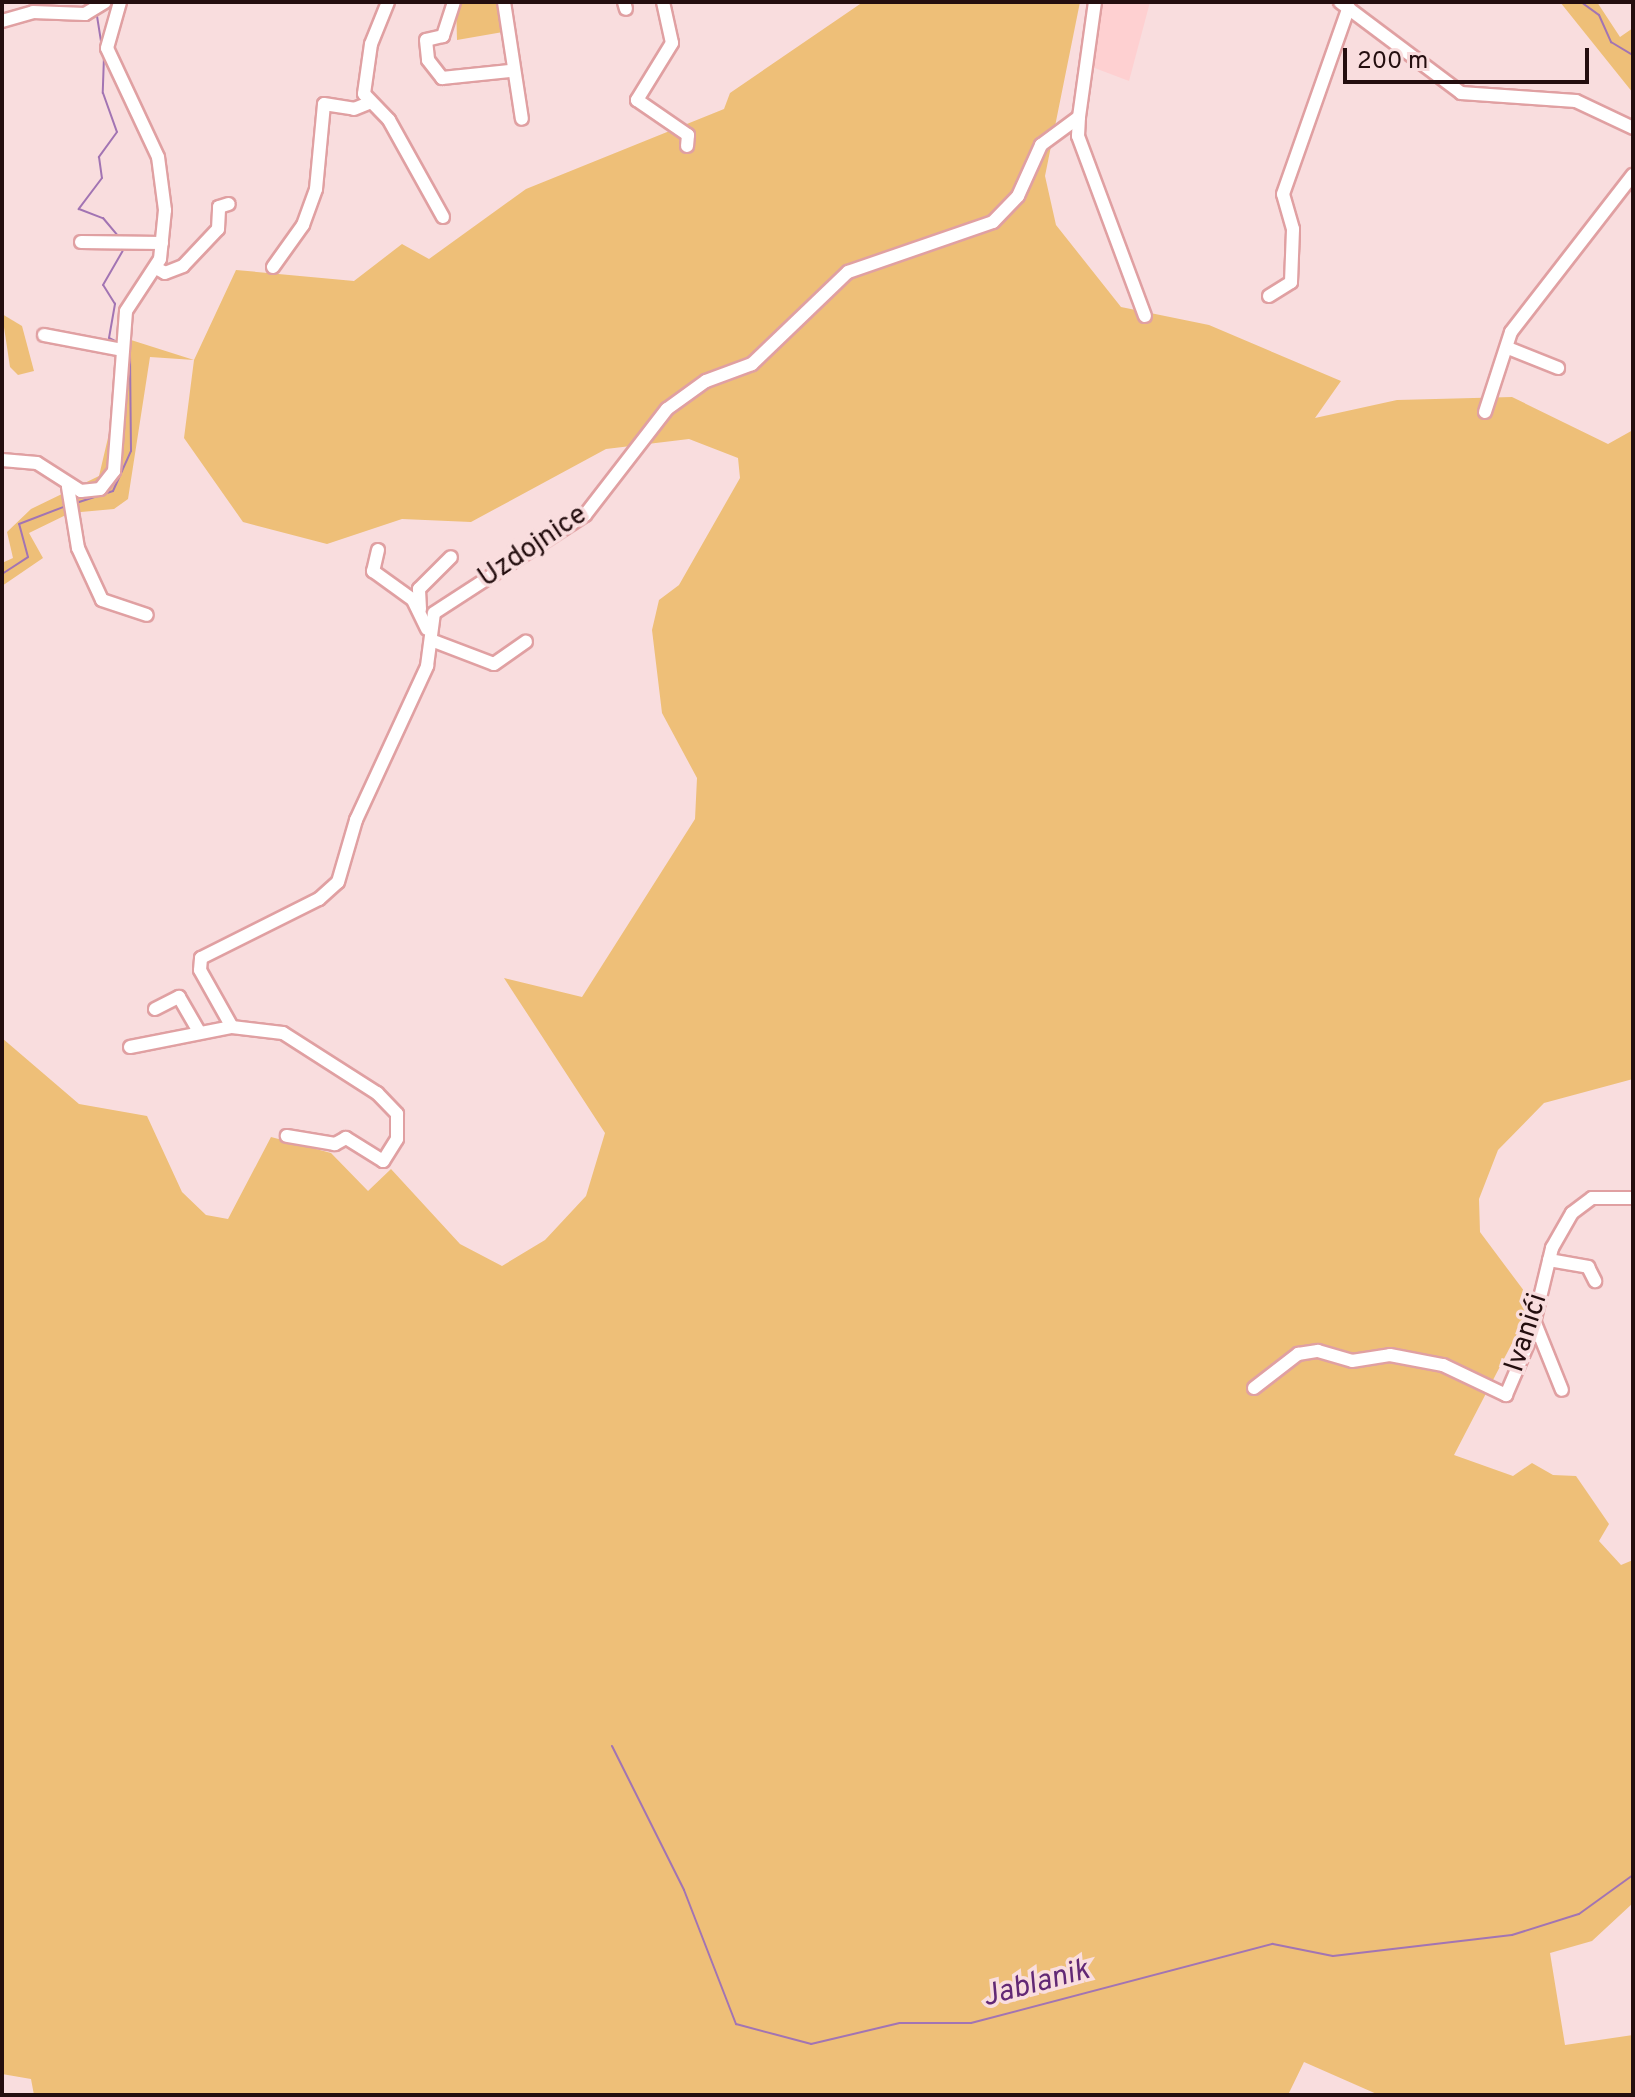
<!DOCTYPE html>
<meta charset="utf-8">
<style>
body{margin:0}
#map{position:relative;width:1635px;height:2097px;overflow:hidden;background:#f9ddde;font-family:Overpass,sans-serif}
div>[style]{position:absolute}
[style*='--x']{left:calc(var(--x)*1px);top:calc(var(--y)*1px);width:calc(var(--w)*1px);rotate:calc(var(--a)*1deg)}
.built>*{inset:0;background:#fed0d1}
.green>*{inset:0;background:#eebf78}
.stream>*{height:2px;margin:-1px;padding:0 1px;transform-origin:1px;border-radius:1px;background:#a274b3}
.roads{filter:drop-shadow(2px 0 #e0a0a2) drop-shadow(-2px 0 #e0a0a2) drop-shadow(0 2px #e0a0a2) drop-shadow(0 -2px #e0a0a2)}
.minor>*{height:12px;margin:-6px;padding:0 6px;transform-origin:6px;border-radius:6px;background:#fff}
span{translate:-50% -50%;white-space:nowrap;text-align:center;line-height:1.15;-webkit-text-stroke:7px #f9ddde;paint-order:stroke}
.street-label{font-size:28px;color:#240e0f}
.water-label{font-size:30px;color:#622875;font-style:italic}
.frame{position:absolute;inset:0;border:4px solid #240e0f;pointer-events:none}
.scale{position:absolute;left:1343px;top:48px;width:246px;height:36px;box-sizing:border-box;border:4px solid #240e0f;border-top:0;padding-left:10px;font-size:24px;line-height:28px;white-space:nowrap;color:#240e0f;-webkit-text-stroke:6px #f9ddde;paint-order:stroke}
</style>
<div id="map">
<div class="built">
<i style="clip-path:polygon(1101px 2px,1150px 2px,1129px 81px,1092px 67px)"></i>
</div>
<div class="green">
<i style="clip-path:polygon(456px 2px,500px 2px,503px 32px,457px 40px)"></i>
<i style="clip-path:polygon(863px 2px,1080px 2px,1045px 176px,1056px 225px,1121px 307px,1209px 325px,1341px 381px,1315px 418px,1397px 400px,1512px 397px,1608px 444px,1633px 430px,1633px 1079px,1544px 1103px,1498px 1150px,1479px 1199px,1480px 1232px,1533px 1303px,1454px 1455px,1513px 1476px,1532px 1463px,1553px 1475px,1576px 1476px,1609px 1524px,1599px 1541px,1621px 1565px,1633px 1560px,1633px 1903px,1592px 1941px,1550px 1953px,1565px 2045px,1633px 2035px,1633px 2095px,1379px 2095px,1304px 2062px,1288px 2095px,34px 2095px,31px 2079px,2px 2074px,2px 1038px,79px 1104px,147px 1116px,182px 1192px,206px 1215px,228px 1219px,271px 1137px,331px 1153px,368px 1191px,391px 1169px,460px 1244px,502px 1266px,545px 1240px,586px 1196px,605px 1133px,504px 978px,582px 997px,695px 819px,697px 778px,662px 713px,652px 630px,659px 600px,679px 585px,740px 478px,738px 458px,689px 439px,606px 449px,471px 522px,402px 519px,327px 544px,243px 522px,184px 438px,194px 360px,150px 357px,128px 499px,114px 509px,70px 513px,29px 533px,43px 558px,2px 586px,2px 563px,13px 558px,7px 532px,31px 509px,99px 476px,131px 340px,194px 360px,236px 270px,354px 281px,402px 244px,429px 259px,526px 189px,724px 109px,730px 93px)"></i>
<i style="clip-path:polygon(1560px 2px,1597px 2px,1620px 37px,1633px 28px,1633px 93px)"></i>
<i style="clip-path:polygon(2px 314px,22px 326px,34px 371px,18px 375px,10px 367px)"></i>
</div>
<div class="stream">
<i style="--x:1581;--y:2;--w:22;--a:36"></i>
<i style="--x:1599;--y:15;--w:30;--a:66"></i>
<i style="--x:1611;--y:42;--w:26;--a:31"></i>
<i style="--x:97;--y:16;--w:30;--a:81"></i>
<i style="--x:104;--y:56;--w:37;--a:92"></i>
<i style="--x:103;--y:93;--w:41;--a:70.3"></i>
<i style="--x:117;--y:132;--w:31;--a:126"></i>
<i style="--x:99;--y:157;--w:21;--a:82"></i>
<i style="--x:102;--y:178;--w:39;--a:127"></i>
<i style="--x:79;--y:209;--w:26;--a:21"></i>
<i style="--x:103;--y:218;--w:25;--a:50"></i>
<i style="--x:117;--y:342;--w:9;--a:-153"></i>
<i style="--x:109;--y:338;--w:35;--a:-80"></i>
<i style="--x:115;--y:304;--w:22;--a:-122"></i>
<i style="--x:103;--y:285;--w:39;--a:-60"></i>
<i style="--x:76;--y:503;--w:39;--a:-18"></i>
<i style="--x:113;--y:491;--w:44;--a:-65.8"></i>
<i style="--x:131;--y:451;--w:101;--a:-90.6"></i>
<i style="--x:2;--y:574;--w:31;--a:-33"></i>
<i style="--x:28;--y:557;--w:34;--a:-105"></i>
<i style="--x:19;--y:524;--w:50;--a:-21"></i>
<i style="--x:612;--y:1746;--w:161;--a:63.4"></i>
<i style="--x:684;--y:1890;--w:144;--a:68.8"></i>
<i style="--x:736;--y:2024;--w:78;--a:14.9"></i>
<i style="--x:811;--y:2044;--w:91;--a:-13.3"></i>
<i style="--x:900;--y:2023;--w:71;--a:0"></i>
<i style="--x:971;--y:2023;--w:312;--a:-14.7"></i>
<i style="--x:1273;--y:1944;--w:61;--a:11.3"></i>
<i style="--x:1333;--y:1956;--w:180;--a:-6.7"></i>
<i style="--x:1512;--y:1935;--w:70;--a:-17.4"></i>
<i style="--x:1579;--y:1914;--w:67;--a:-35.8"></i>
</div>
<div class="roads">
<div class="minor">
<i style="--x:388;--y:2;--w:45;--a:112"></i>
<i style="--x:371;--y:44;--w:50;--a:98"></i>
<i style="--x:364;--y:94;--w:36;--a:46"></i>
<i style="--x:389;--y:120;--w:111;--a:60.9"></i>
<i style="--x:454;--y:2;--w:36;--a:108"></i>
<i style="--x:443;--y:36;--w:17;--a:167"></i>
<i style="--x:426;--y:40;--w:20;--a:84"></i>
<i style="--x:428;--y:60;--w:23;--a:52"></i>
<i style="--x:442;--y:78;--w:68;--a:-5.9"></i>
<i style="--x:504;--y:2;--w:118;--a:81.3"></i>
<i style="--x:624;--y:2;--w:7;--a:74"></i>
<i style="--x:663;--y:2;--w:42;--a:77.6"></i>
<i style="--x:672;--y:43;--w:67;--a:121.6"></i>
<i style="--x:637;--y:100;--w:62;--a:34.5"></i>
<i style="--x:688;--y:135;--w:11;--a:95"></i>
<i style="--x:1340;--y:2;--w:151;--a:36.9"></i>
<i style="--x:1461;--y:93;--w:115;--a:4"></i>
<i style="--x:1576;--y:101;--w:63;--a:25.3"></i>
<i style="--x:2;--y:21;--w:32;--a:-16"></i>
<i style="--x:33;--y:12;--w:52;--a:2.2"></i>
<i style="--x:85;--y:14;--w:23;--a:-31"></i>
<i style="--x:1079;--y:117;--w:19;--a:93"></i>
<i style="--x:1078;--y:136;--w:192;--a:69.6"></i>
<i style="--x:81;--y:242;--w:81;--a:0.7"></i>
<i style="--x:273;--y:267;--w:52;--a:-54.5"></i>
<i style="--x:303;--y:225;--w:38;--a:-70"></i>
<i style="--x:316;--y:189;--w:85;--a:-84.6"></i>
<i style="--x:324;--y:104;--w:30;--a:9"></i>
<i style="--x:354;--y:109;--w:18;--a:-22"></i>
<i style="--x:156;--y:268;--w:10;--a:29"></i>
<i style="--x:165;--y:273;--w:19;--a:-21"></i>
<i style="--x:183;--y:266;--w:51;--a:-46.6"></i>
<i style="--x:218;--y:229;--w:22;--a:-87"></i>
<i style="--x:219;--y:207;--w:10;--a:-17"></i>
<i style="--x:1269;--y:296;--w:26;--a:-32"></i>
<i style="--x:1291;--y:282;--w:53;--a:-87.8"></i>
<i style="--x:1293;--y:229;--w:36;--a:-106"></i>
<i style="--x:1283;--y:194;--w:198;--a:-70.6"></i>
<i style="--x:44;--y:335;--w:80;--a:10.8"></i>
<i style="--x:1508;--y:348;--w:54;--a:21.8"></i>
<i style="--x:1485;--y:412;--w:84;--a:-72"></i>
<i style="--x:1511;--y:332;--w:199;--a:-52.2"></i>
<i style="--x:2;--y:460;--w:35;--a:5"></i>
<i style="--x:37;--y:463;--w:52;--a:32.5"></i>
<i style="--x:81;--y:491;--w:19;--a:-6"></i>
<i style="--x:100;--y:489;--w:23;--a:-52"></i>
<i style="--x:114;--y:471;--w:160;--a:-85.7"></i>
<i style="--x:126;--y:311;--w:62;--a:-56.8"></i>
<i style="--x:160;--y:259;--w:49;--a:-84.2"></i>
<i style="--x:165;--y:210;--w:53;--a:-97.5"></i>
<i style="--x:158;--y:157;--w:120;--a:-115.1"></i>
<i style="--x:107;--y:48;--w:48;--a:-74.2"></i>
<i style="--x:68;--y:487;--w:62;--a:80.7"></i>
<i style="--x:78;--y:548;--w:57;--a:65.2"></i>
<i style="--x:102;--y:600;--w:47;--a:18.4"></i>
<i style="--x:378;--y:550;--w:22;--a:103"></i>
<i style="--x:373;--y:571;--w:49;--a:35.9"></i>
<i style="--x:413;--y:600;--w:32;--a:64"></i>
<i style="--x:420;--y:609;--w:20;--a:-93"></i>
<i style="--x:419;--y:589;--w:45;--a:-45"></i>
<i style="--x:431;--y:640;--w:67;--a:20.9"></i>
<i style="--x:494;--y:664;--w:39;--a:-35"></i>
<i style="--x:155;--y:1009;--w:27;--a:-27"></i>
<i style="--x:179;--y:997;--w:39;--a:60"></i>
<i style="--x:232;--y:1027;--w:65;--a:-119.3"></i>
<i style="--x:200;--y:970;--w:12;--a:-85"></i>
<i style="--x:201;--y:958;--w:132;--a:-26.6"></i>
<i style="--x:319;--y:899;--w:25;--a:-42"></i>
<i style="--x:338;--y:882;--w:65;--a:-73.8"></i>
<i style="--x:356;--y:820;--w:170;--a:-65.2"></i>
<i style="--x:427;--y:666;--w:53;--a:-82.5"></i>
<i style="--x:434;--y:613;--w:180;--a:-33"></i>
<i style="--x:585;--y:515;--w:134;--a:-52.3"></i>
<i style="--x:667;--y:409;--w:48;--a:-35.7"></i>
<i style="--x:706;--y:381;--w:49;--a:-20.3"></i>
<i style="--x:752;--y:364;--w:133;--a:-43.8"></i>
<i style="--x:848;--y:272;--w:153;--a:-19"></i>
<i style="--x:993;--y:222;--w:36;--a:-46"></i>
<i style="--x:1018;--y:196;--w:56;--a:-65.7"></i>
<i style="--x:1041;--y:145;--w:47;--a:-36.4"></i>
<i style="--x:1079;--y:117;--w:116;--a:-82.1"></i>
<i style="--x:130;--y:1047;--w:104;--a:-11.1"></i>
<i style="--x:232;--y:1027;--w:51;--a:6.7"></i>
<i style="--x:283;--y:1033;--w:112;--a:32.6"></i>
<i style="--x:377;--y:1093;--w:29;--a:46"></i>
<i style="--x:397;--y:1114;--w:25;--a:90"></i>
<i style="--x:397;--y:1139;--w:26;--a:122"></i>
<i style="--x:383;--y:1161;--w:44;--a:-148.1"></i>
<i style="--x:346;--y:1138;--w:13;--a:151"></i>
<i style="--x:335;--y:1144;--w:49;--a:-170.5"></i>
<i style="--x:1549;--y:1260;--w:40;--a:10"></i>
<i style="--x:1588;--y:1267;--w:16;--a:63"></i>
<i style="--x:1535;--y:1323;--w:72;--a:68.1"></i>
<i style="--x:1254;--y:1388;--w:56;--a:-37.7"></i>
<i style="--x:1298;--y:1354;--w:20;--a:-9"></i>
<i style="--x:1318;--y:1351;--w:35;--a:16"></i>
<i style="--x:1352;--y:1361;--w:38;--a:-9"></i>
<i style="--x:1390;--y:1355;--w:54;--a:10.7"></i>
<i style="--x:1443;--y:1365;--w:70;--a:25.5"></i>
<i style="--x:1506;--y:1395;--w:61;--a:-66.8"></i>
<i style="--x:1530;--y:1339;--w:94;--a:-76.4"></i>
<i style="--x:1552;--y:1248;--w:40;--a:-60.3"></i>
<i style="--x:1572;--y:1213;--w:25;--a:-37"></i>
<i style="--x:1592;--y:1198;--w:41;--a:0"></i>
</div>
</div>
<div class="street-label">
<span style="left:533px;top:547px;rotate:-34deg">Uzdojnice</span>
<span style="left:1527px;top:1333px;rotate:-72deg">Ivanići</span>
</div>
<div class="water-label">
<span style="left:1036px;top:1985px;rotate:-15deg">Jablanik</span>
</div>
<div class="frame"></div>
<div class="scale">200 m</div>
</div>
